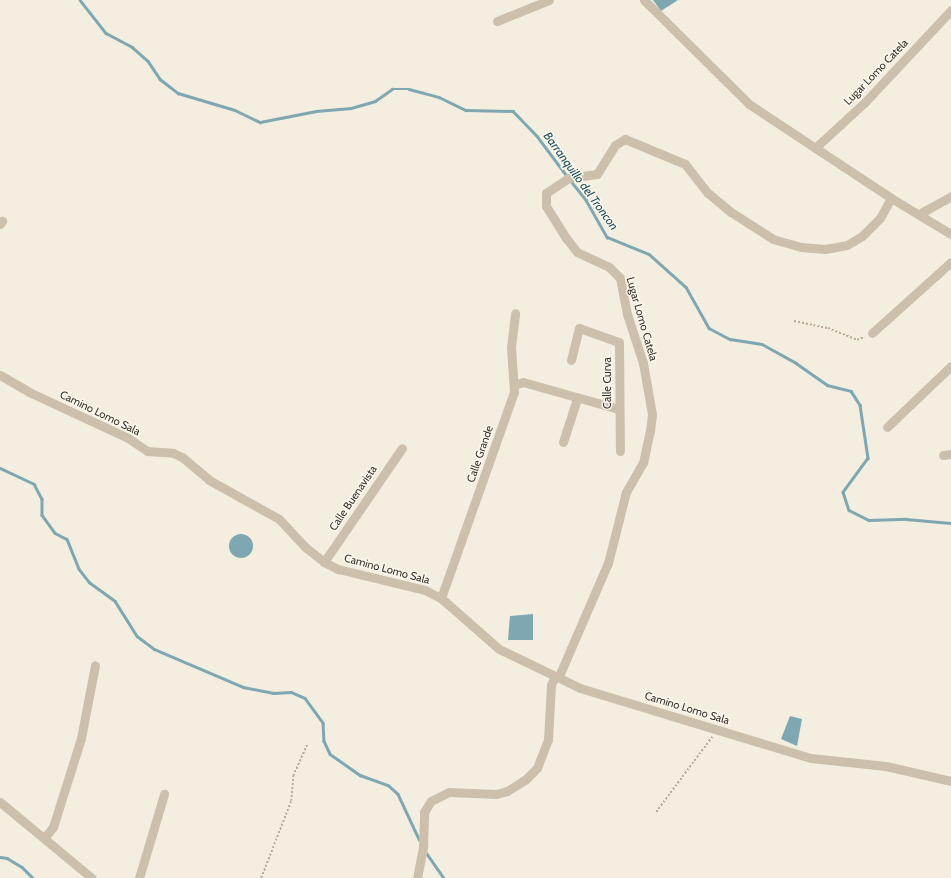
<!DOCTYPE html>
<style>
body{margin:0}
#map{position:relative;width:951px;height:878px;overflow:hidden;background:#f4eee1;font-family:Cabin,sans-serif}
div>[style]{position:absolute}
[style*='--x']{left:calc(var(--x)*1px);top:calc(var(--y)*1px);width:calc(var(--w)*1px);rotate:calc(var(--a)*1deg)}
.water>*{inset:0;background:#7fa7b1}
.round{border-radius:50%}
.stream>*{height:2.5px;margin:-1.25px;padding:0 1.25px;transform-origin:1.25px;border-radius:1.25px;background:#7fa7b1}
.path>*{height:1.5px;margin-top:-0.75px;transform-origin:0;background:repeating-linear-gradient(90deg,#b8aa96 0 2px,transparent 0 4px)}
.minor>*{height:9px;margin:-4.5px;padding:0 4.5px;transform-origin:4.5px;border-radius:4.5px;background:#ccc0ac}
span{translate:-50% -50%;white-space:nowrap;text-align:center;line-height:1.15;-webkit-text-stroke:3px #fbf7ed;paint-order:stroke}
.street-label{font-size:11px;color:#3a322b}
.water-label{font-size:12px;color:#204f5d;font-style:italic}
</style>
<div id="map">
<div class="water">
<i style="clip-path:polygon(653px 0,678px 0,661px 11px)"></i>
<i class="round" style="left:229px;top:534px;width:24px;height:24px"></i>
<i style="clip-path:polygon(533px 614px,533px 640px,508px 640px,510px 616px)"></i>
<i style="clip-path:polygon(790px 716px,802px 719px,797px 746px,781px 739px)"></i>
</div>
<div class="stream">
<i style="--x:80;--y:0;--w:42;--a:51.8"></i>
<i style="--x:106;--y:33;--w:30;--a:28"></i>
<i style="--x:132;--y:47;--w:21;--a:41"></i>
<i style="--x:148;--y:61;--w:22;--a:56"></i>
<i style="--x:160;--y:79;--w:23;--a:38"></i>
<i style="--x:178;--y:93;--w:59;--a:16.6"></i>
<i style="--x:235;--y:110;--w:28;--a:26"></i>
<i style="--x:260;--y:122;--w:57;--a:-11.1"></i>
<i style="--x:316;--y:111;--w:35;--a:-5"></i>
<i style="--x:351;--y:108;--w:25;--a:-16"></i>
<i style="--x:375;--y:101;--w:21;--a:-35"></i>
<i style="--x:392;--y:89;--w:17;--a:0"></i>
<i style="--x:409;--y:89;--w:31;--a:15"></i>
<i style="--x:439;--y:97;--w:30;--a:26"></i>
<i style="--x:466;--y:110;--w:47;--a:1.2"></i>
<i style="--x:513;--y:111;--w:35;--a:46"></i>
<i style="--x:537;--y:136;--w:50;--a:53.1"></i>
<i style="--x:570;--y:180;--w:26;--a:51"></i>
<i style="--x:586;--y:200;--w:43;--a:60.4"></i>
<i style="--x:607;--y:237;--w:45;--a:22"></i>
<i style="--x:649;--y:254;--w:50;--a:41.7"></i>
<i style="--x:686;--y:287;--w:47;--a:60.7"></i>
<i style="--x:709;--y:328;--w:24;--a:28"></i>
<i style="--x:730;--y:339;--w:32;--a:9"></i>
<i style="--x:762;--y:344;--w:39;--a:29"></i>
<i style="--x:796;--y:363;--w:38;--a:35"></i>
<i style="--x:827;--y:385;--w:25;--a:14"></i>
<i style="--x:851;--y:391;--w:17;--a:57"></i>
<i style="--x:860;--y:405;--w:54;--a:81.4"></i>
<i style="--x:868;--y:458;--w:42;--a:126.3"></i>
<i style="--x:843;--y:492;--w:19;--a:72"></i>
<i style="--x:849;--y:510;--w:22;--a:27"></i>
<i style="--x:869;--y:520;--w:37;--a:-2"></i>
<i style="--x:906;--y:519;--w:45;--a:5.1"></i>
<i style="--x:0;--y:468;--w:38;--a:25"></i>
<i style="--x:34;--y:484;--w:17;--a:62"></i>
<i style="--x:42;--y:499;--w:16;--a:90"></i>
<i style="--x:42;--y:515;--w:22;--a:54"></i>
<i style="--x:55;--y:533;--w:13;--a:27"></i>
<i style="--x:67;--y:539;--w:32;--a:68"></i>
<i style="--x:79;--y:569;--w:16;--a:52"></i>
<i style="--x:89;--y:582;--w:32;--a:36"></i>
<i style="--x:115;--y:601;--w:41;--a:57.8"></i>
<i style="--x:137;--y:636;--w:21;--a:37"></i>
<i style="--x:154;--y:649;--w:97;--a:23.1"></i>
<i style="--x:243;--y:687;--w:31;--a:11"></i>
<i style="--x:273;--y:693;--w:18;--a:-3"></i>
<i style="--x:291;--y:692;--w:15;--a:23"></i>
<i style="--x:305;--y:698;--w:31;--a:54"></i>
<i style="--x:323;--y:723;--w:18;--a:87"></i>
<i style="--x:324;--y:741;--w:14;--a:65"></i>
<i style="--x:330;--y:754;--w:37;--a:35"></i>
<i style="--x:360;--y:775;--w:30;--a:20"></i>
<i style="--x:388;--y:785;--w:13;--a:42"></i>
<i style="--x:398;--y:794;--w:50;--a:65"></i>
<i style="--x:425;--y:851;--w:33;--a:55"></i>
<i style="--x:0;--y:857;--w:7;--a:8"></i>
<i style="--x:7;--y:858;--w:17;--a:31"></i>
<i style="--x:22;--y:867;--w:16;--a:45"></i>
</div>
<div class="path">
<i style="--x:794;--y:321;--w:35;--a:12"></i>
<i style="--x:828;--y:328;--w:31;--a:22"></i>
<i style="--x:857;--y:340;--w:8;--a:-23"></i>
<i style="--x:656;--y:812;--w:94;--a:-53.3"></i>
<i style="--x:261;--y:878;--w:83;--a:-68.7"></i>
<i style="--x:291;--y:801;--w:25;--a:-85"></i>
<i style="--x:293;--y:776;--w:35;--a:-66"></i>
</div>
<div class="minor">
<i style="--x:644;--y:0;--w:148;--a:44.7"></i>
<i style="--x:749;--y:104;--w:170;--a:33.5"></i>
<i style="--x:891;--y:198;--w:70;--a:31"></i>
<i style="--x:497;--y:21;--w:56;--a:-22"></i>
<i style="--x:815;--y:148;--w:68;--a:-42.6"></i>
<i style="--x:865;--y:102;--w:126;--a:-46.9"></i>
<i style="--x:919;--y:214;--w:37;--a:-29"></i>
<i style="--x:0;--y:224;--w:4;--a:-56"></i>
<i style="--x:872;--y:333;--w:106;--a:-41.9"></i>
<i style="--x:571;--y:360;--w:33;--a:-76"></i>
<i style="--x:579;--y:328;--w:42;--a:19.3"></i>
<i style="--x:619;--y:342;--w:109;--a:89.5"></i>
<i style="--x:0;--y:375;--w:34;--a:30"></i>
<i style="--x:29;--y:392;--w:109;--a:24.9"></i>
<i style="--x:128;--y:438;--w:23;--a:34"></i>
<i style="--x:147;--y:451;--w:26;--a:4"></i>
<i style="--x:173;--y:453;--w:10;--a:24"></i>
<i style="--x:182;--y:457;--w:35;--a:40"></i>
<i style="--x:209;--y:480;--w:80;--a:29.1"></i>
<i style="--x:279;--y:519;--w:38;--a:47"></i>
<i style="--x:305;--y:547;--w:24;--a:38"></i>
<i style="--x:324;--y:562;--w:16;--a:27"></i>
<i style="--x:338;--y:569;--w:89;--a:13.6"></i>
<i style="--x:425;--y:590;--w:18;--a:27"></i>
<i style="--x:441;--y:598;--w:77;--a:41.3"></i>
<i style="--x:499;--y:649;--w:90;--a:25.7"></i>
<i style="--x:580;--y:688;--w:241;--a:16.9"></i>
<i style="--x:811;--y:758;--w:75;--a:6.1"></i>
<i style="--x:886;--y:766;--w:67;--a:13"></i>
<i style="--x:514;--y:385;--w:9;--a:-18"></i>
<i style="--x:523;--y:382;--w:100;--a:15.7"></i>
<i style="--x:887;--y:427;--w:88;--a:-43.6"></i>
<i style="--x:563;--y:442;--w:45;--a:-72"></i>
<i style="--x:943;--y:455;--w:8;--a:-7"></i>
<i style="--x:324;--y:562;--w:138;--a:-55.6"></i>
<i style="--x:441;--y:598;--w:219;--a:-70.5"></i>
<i style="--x:514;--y:392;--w:45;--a:-93.8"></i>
<i style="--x:511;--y:347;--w:34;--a:-83"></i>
<i style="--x:0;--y:802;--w:119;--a:39.6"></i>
<i style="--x:45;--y:837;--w:13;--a:-51"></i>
<i style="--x:53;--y:827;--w:93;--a:-72.5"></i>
<i style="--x:81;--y:738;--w:74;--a:-79.1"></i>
<i style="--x:139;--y:878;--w:88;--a:-73.4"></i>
<i style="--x:417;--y:878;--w:33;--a:-79"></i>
<i style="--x:423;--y:846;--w:34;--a:-88"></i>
<i style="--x:424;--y:812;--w:13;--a:-58"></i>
<i style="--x:431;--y:801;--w:20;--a:-27"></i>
<i style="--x:449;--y:792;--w:47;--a:2.4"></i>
<i style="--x:496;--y:794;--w:11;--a:-15"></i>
<i style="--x:507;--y:791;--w:22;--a:-32"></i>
<i style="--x:526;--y:779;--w:16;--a:-45"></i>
<i style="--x:537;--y:768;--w:30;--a:-69"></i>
<i style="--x:548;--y:740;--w:55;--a:-86.9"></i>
<i style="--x:551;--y:685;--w:8;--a:-67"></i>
<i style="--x:554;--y:678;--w:5;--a:-22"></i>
<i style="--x:559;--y:676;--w:123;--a:-66.6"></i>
<i style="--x:608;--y:563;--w:73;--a:-75.8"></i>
<i style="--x:626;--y:492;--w:34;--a:-60"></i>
<i style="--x:643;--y:463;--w:33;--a:-78"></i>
<i style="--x:650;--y:431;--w:17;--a:-83"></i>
<i style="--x:652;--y:414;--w:52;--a:-100"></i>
<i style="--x:643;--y:363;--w:52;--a:-108.1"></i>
<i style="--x:627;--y:314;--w:37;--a:-101"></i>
<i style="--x:620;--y:278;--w:16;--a:-135"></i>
<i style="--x:609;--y:267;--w:35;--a:-155"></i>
<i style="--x:577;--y:252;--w:18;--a:-128"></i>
<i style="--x:566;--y:238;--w:38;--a:-122"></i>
<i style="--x:546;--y:206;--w:13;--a:-90"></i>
<i style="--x:546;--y:193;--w:27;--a:-34"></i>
<i style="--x:568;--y:178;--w:29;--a:-8"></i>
<i style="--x:597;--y:174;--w:34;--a:-58"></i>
<i style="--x:615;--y:145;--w:12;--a:-31"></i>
<i style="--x:625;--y:139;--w:65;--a:22.6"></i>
<i style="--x:685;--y:164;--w:37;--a:52"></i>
<i style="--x:708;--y:193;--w:30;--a:40"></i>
<i style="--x:731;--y:212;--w:50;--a:32.7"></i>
<i style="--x:773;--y:239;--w:29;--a:16"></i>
<i style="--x:801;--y:247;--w:24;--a:5"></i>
<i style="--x:825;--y:249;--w:22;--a:-10"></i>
<i style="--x:847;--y:245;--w:17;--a:-31"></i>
<i style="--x:862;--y:236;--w:25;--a:-45"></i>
<i style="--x:880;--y:218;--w:23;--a:-61"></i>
</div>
<div class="street-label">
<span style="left:876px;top:72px;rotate:-46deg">Lugar Lomo Catela</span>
<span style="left:642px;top:319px;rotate:74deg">Lugar Lomo Catela</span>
<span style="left:607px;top:383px;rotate:-90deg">Calle Curva</span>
<span style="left:100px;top:413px;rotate:26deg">Camino Lomo Sala</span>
<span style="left:480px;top:454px;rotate:-71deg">Calle Grande</span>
<span style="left:353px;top:498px;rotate:-56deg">Calle Buenavista</span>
<span style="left:387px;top:569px;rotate:15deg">Camino Lomo Sala</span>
<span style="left:687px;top:708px;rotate:17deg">Camino Lomo Sala</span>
</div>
<div class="water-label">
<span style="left:581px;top:181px;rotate:54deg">Barranquillo del Troncon</span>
</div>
</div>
